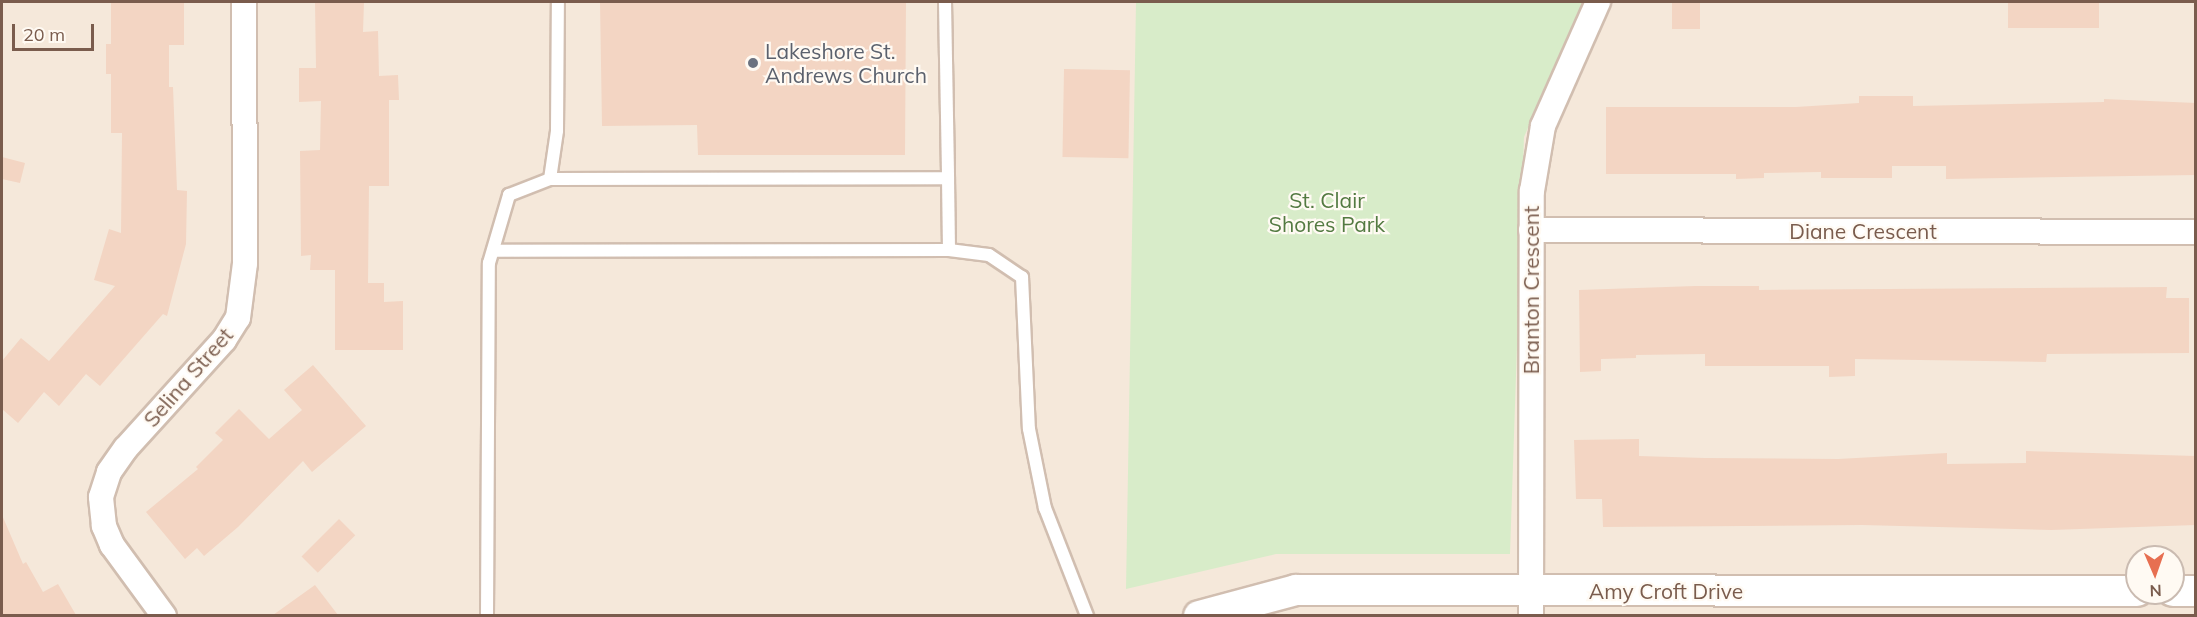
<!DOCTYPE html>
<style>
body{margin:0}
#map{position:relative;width:2197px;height:617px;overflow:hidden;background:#fdf6ec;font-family:Mulish,sans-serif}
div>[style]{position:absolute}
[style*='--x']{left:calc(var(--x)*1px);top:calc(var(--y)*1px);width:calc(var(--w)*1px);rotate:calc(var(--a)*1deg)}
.residential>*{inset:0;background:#f5e8da}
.green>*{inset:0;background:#d8ecc9}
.building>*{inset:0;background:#f3d5c3;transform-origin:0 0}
.roads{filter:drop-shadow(2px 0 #d1beb0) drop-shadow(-2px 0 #d1beb0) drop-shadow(0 2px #d1beb0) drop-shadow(0 -2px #d1beb0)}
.service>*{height:12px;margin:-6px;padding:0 6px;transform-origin:6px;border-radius:6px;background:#fff}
.minor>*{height:24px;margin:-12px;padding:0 12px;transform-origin:12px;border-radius:12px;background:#fff}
.tertiary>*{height:30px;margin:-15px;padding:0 15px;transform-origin:15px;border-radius:15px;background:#fff}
.dots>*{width:16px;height:16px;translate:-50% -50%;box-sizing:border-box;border:3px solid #fffaf3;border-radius:50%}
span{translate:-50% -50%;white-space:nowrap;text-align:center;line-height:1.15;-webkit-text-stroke:4.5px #fffaf3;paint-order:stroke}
.worship-label{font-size:21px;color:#5b616d}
.left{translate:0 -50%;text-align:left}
.park-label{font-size:21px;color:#537a41}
.street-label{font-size:21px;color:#7a5c4d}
.frame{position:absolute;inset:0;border:3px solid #7a5c4d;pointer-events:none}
.north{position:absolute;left:2125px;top:545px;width:60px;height:60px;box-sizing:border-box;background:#fffaf3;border:2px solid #cabbb1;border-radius:50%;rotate:178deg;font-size:16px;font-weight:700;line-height:24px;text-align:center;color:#7a5c4d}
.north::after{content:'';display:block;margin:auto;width:21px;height:27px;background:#e76f51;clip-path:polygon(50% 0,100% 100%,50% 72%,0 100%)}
.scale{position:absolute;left:12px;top:24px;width:82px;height:27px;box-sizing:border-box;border:3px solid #7a5c4d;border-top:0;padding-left:8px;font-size:18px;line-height:21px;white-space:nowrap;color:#7a5c4d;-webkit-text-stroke:4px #fffaf3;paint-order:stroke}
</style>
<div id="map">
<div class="residential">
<i style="clip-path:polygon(evenodd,2px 2px,2195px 2px,2195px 615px,2px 615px,2px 2px,2137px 557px,2173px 557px,2173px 593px,2137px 593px,2137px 557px)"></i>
</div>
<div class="green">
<i style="clip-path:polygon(1136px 2px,1583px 2px,1524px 137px,1510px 554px,1276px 554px,1126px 589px)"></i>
</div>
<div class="building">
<i style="clip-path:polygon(111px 2px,184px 2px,184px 45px,169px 45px,169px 87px,173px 87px,177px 190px,187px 191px,186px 244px,167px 316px,163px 314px,100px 386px,86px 374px,59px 406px,44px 392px,18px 423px,2px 409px,2px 361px,21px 338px,49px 361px,115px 286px,94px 280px,109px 229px,121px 233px,122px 133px,111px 133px,111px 74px,106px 74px,106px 44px,111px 44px)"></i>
<i style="clip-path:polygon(315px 2px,364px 2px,363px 32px,378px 31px,379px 76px,398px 75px,399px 100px,389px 100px,389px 186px,369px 186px,368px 283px,384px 283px,384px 302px,403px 301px,403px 350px,335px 350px,335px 270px,310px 270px,311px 255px,301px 256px,300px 151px,320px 150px,321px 101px,299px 102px,299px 68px,316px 68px)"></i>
<i style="clip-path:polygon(600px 2px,906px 2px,905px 155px,698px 155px,697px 125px,602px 126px)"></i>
<i style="left:1672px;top:2px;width:28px;height:27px"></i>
<i style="left:2008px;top:2px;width:91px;height:26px"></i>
<i style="left:1064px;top:69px;width:66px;height:88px;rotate:1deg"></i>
<i style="clip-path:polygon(1859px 96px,1913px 96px,1913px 106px,2104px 102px,2104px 99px,2196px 103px,2196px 175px,1946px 179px,1946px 166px,1892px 166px,1892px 178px,1821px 178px,1821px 172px,1764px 173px,1764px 178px,1736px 179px,1736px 174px,1606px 174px,1606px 107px,1796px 107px,1859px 103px)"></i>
<i style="clip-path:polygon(2px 157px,25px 163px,20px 183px,2px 179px)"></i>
<i style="clip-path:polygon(1695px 286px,1759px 286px,1759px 290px,2167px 287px,2166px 298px,2189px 298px,2189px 353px,2047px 354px,2046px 362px,1855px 359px,1855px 376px,1829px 377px,1829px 366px,1705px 366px,1705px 354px,1636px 355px,1636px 358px,1601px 359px,1601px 371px,1580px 372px,1579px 290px)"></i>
<i style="clip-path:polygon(313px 365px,366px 426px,312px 472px,303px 461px,238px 527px,204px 556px,197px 548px,185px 559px,146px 512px,198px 469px,196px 467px,223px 440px,215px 433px,239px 409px,269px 439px,302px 410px,284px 390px)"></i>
<i style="clip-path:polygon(1639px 439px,1639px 456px,1705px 458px,1838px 459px,1947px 453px,1947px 464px,2026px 463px,2026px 451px,2196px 456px,2196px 525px,2051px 530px,1862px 525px,1603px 527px,1602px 499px,1576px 499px,1574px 440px)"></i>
<i style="clip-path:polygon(2px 515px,23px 564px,26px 562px,43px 592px,58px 584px,76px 615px,2px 615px)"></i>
<i style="left:339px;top:519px;width:23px;height:53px;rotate:45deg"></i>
<i style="clip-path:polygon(315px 585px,338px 615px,273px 615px)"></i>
</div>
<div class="roads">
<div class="service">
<i style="--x:945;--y:2;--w:176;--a:89"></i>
<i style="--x:550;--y:179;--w:49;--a:-81.7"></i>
<i style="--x:557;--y:131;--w:129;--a:-89.6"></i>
<i style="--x:949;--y:250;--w:40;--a:7.1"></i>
<i style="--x:989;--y:255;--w:40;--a:34"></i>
<i style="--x:1022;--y:277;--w:152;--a:87.4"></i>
<i style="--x:1029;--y:429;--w:81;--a:78.6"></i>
<i style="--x:1045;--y:508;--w:116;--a:68.7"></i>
<i style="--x:487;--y:616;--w:353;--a:-89.7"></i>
<i style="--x:489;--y:263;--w:71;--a:-73.6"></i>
<i style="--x:509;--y:195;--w:44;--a:-21.3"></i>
<i style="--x:550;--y:179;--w:398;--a:-0.1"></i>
<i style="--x:948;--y:178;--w:72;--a:89.2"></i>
<i style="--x:949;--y:250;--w:456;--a:179.9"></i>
</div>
<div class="minor">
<i style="--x:1531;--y:230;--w:665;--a:0.17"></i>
<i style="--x:164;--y:616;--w:88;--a:-126.2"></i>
<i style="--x:112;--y:545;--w:21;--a:-113"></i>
<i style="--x:104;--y:526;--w:29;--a:-96"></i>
<i style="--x:101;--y:497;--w:26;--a:-72"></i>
<i style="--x:109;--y:472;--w:29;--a:-55"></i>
<i style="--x:126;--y:448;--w:146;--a:-47.8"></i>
<i style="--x:224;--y:340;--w:26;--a:-58"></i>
<i style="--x:238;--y:318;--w:55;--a:-82.7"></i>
<i style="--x:245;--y:263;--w:261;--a:-90.2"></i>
<i style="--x:1531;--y:616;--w:425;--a:-89.9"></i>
<i style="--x:1532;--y:191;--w:66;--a:-80.4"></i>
<i style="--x:1543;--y:126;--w:136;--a:-66.1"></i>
</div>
<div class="tertiary">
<i style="--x:2173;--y:591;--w:23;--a:0"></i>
<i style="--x:1199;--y:616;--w:100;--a:-15"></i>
<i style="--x:1296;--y:590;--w:841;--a:0.07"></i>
</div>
</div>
<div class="dots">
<i style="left:753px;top:63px;background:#6b7280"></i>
</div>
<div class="worship-label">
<span class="left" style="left:765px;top:63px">Lakeshore St.<br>Andrews Church</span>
</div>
<div class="park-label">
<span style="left:1327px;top:212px">St. Clair<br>Shores Park</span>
</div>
<div class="street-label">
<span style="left:1863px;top:231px">Diane Crescent</span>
<span style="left:1531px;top:290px;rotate:-90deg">Branton Crescent</span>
<span style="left:188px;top:377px;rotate:-49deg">Selina Street</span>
<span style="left:1666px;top:591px">Amy Croft Drive</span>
</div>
<div class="frame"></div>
<div class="north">N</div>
<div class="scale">20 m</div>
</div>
